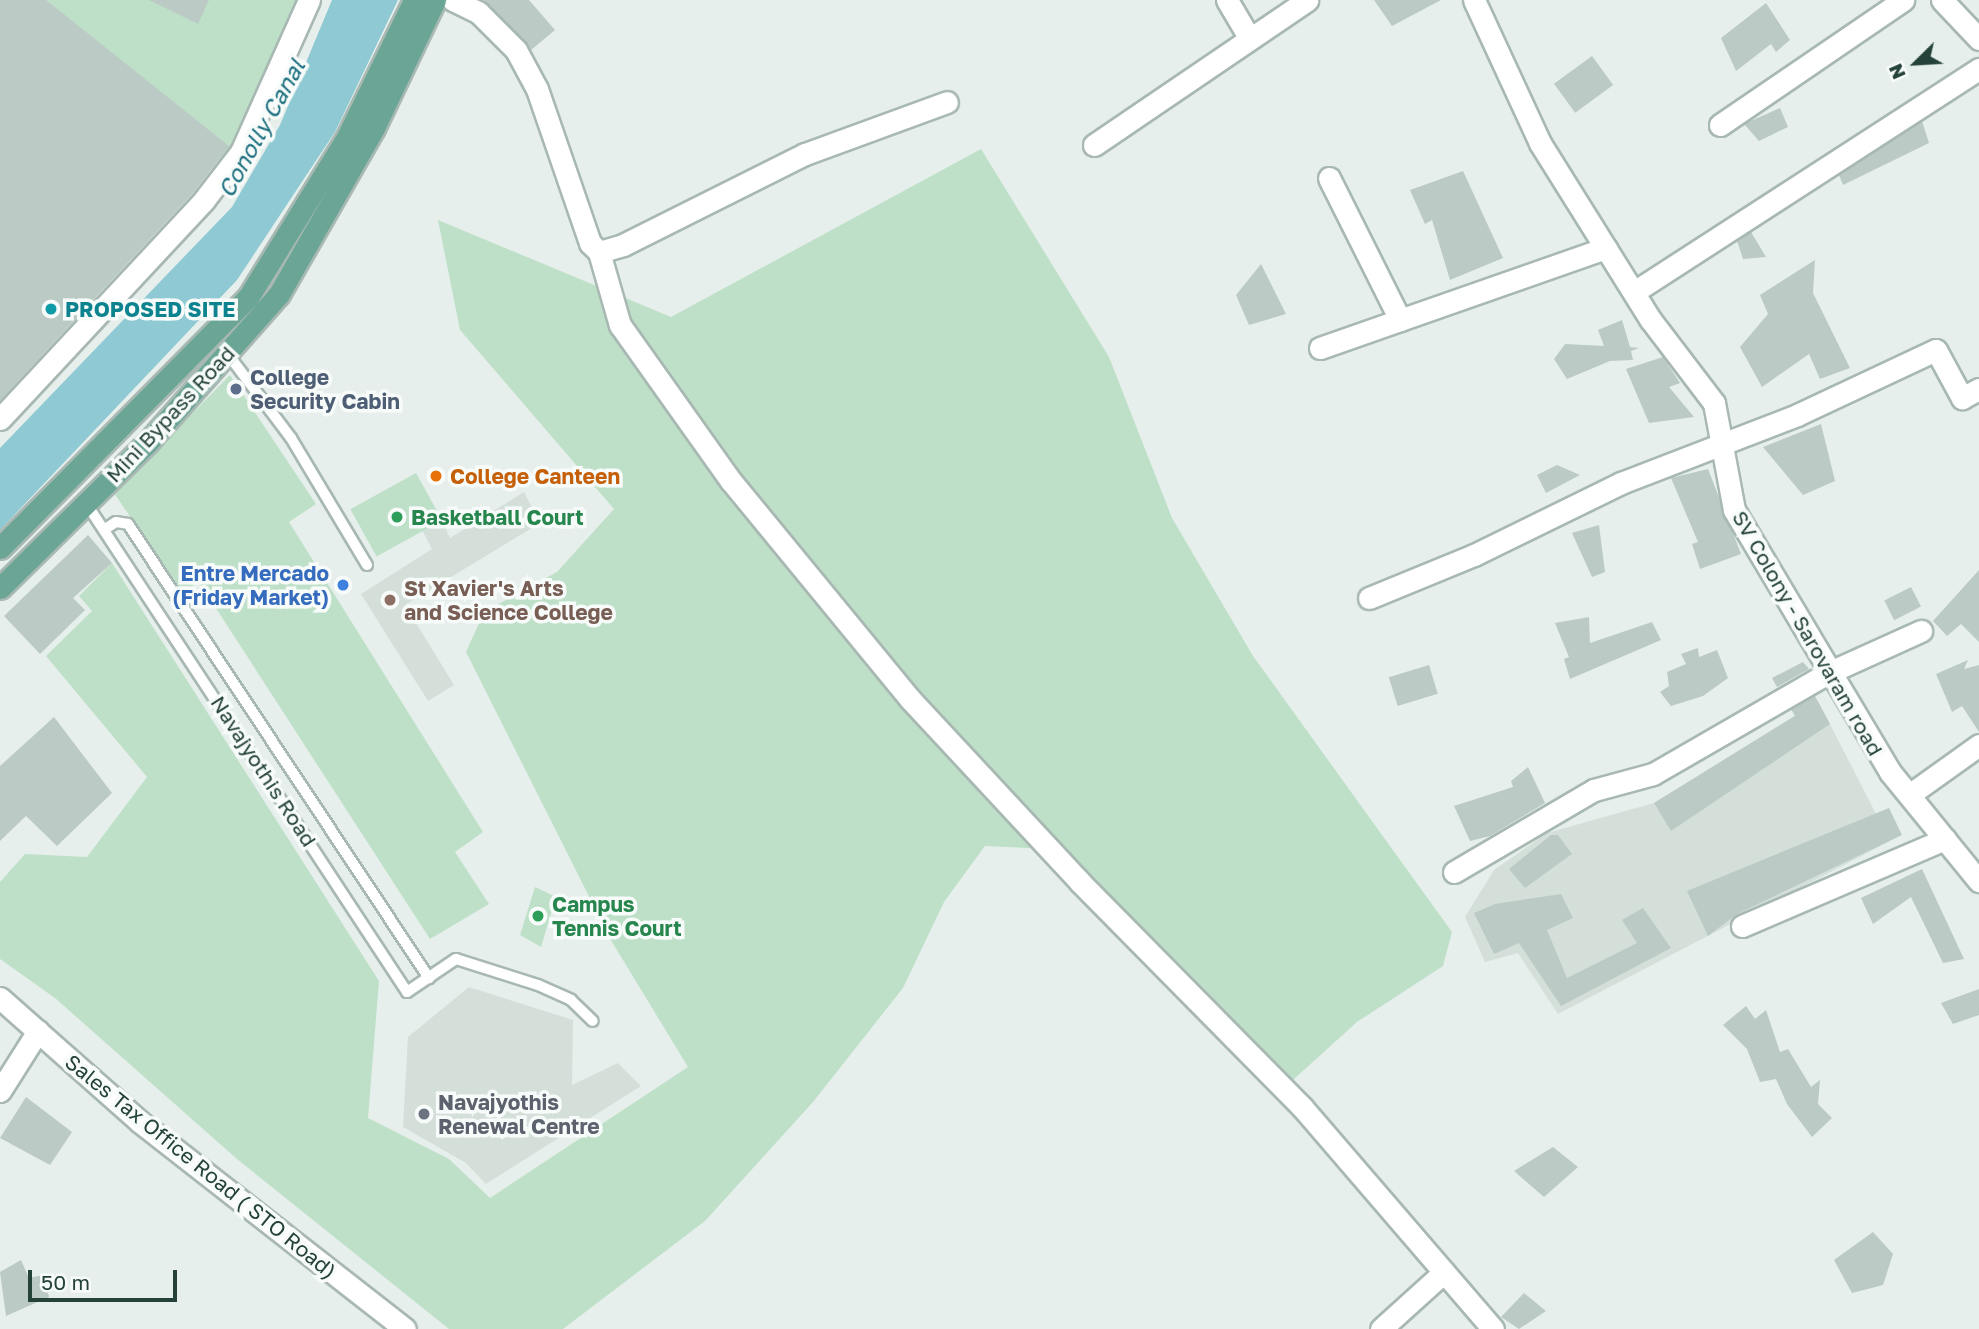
<!DOCTYPE html>
<style>
body{margin:0}
#map{position:relative;width:1979px;height:1329px;overflow:hidden;background:#e6efeb;font-family:"Golos Text",sans-serif}
div>[style]{position:absolute}
[style*='--x']{left:calc(var(--x)*1px);top:calc(var(--y)*1px);width:calc(var(--w)*1px);rotate:calc(var(--a)*1deg)}
.built>*{inset:0;background:#d4dfda}
.green>*{inset:0;background:#bfe0c8;transform-origin:0 0}
.water>*{inset:0;background:#8ec9d4}
.building>*{inset:0;background:#bbcac4;transform-origin:0 0}
.roads{filter:drop-shadow(2px 0 #a8b8b2) drop-shadow(-2px 0 #a8b8b2) drop-shadow(0 2px #a8b8b2) drop-shadow(0 -2px #a8b8b2)}
.lane>*{height:10px;margin:-5px;padding:0 5px;transform-origin:5px;border-radius:5px;background:#fff}
.street>*{height:21px;margin:-10.5px;padding:0 10.5px;transform-origin:10.5px;border-radius:10.5px;background:#fff}
.secondary>*{height:21px;margin:-10.5px;padding:0 10.5px;transform-origin:10.5px;border-radius:10.5px;background:#fff}
.primary>*{height:21px;margin:-10.5px;padding:0 10.5px;transform-origin:10.5px;border-radius:10.5px;background:#6aa596}
.dots>*{width:19px;height:19px;translate:-50% -50%;box-sizing:border-box;border:4px solid #f7fbf9;border-radius:50%}
span{translate:-50% -50%;white-space:nowrap;text-align:center;line-height:1.15;-webkit-text-stroke:7px #f7fbf9;paint-order:stroke}
.culture-label{font-size:21px;color:#0d838f;font-weight:700}
.left{translate:0 -50%;text-align:left}
.service-label{font-size:21px;color:#4e5e75;font-weight:700}
.street-label{font-size:21px;color:#24423a}
.food-label{font-size:21px;color:#c56008;font-weight:700}
.leisure-label{font-size:21px;color:#27864d;font-weight:700}
.shop-label{font-size:21px;color:#366cbe;font-weight:700}
.right{translate:-100% -50%;text-align:right}
.education-label{font-size:21px;color:#785e54;font-weight:700}
.worship-label{font-size:21px;color:#5b616d;font-weight:700}
.water-label{font-size:23px;color:#1c6f80;font-style:italic}
.north{position:absolute;left:1881px;top:28px;width:70px;height:70px;-webkit-text-stroke:5px #f7fbf9;paint-order:stroke;rotate:246deg;font-size:19px;font-weight:700;line-height:28px;text-align:center;color:#24423a}
.north::after{content:'';display:block;margin:auto;width:24px;height:32px;background:#24423a;clip-path:polygon(50% 0,100% 100%,50% 72%,0 100%)}
.scale{position:absolute;left:28px;top:1270px;width:149px;height:32px;box-sizing:border-box;border:4px solid #24423a;border-top:0;padding-left:9px;font-size:21px;line-height:24px;white-space:nowrap;color:#24423a;-webkit-text-stroke:5px #f7fbf9;paint-order:stroke}
</style>
<div id="map">
<div class="built">
<i style="clip-path:polygon(524px 492px,540px 523px,405px 605px,454px 685px,428px 701px,361px 594px,432px 549px,422px 530px,441px 518px,450px 538px)"></i>
<i style="clip-path:polygon(1818px 701px,1890px 841px,1558px 1014px,1518px 953px,1485px 962px,1465px 917px,1494px 870px,1547px 833px,1654px 803px)"></i>
<i style="clip-path:polygon(469px 987px,573px 1020px,572px 1085px,618px 1063px,641px 1086px,486px 1184px,466px 1163px,403px 1127px,408px 1037px)"></i>
</div>
<div class="green">
<i style="clip-path:polygon(0 0,296px 0,231px 147px,0 401px)"></i>
<i style="clip-path:polygon(981px 149px,1109px 357px,1172px 518px,1253px 656px,1452px 932px,1443px 966px,1357px 1022px,1284px 1088px,1050px 849px,985px 846px,944px 902px,903px 988px,813px 1102px,705px 1221px,563px 1329px,449px 1329px,237px 1159px,55px 998px,0 959px,0 882px,25px 854px,87px 857px,147px 777px,46px 656px,92px 611px,79px 596px,112px 563px,379px 981px,368px 1118px,449px 1159px,490px 1198px,688px 1067px,612px 942px,466px 652px,484px 612px,557px 572px,614px 509px,460px 330px,438px 220px,671px 317px)"></i>
<i style="clip-path:polygon(230px 375px,316px 504px,289px 522px,483px 832px,455px 852px,489px 904px,430px 939px,199px 582px,182px 593px,114px 493px)"></i>
<i style="left:416px;top:473px;width:54px;height:75px;rotate:61deg"></i>
<i style="clip-path:polygon(535px 887px,556px 897px,541px 947px,520px 935px)"></i>
</div>
<div class="water">
<i style="clip-path:polygon(332px 0,398px 0,335px 132px,237px 280px,0 530px,0 448px,232px 207px,280px 125px)"></i>
</div>
<div class="building">
<i style="clip-path:polygon(0 0,46px 0,229px 146px,194px 192px,0 400px)"></i>
<i style="clip-path:polygon(149px 0,209px 0,198px 24px)"></i>
<i style="clip-path:polygon(529px 0,555px 30px,531px 50px,484px 0)"></i>
<i style="clip-path:polygon(1374px 0,1441px 0,1392px 26px)"></i>
<i style="clip-path:polygon(1766px 3px,1790px 40px,1776px 52px,1771px 44px,1736px 71px,1721px 38px)"></i>
<i style="left:1592px;top:56px;width:36px;height:47px;rotate:54deg"></i>
<i style="clip-path:polygon(1780px 108px,1788px 127px,1759px 141px,1744px 124px)"></i>
<i style="clip-path:polygon(1922px 121px,1929px 143px,1843px 185px,1839px 175px)"></i>
<i style="clip-path:polygon(1463px 171px,1503px 258px,1450px 280px,1432px 220px,1425px 224px,1410px 190px)"></i>
<i style="clip-path:polygon(1751px 232px,1766px 257px,1743px 259px,1737px 241px)"></i>
<i style="clip-path:polygon(1815px 260px,1813px 293px,1850px 368px,1820px 379px,1809px 354px,1762px 387px,1740px 347px,1768px 314px,1760px 295px)"></i>
<i style="clip-path:polygon(1261px 264px,1286px 314px,1249px 325px,1236px 295px)"></i>
<i style="clip-path:polygon(1622px 320px,1630px 347px,1639px 348px,1631px 351px,1633px 360px,1610px 361px,1567px 379px,1554px 359px,1565px 344px,1604px 346px,1598px 330px)"></i>
<i style="clip-path:polygon(1663px 357px,1680px 383px,1669px 387px,1694px 417px,1649px 423px,1626px 369px)"></i>
<i style="clip-path:polygon(1821px 424px,1835px 481px,1803px 495px,1763px 447px)"></i>
<i style="clip-path:polygon(1557px 465px,1580px 475px,1546px 493px,1537px 475px)"></i>
<i style="clip-path:polygon(1708px 469px,1741px 554px,1700px 569px,1692px 544px,1698px 542px,1671px 478px)"></i>
<i style="clip-path:polygon(1599px 525px,1605px 572px,1592px 577px,1572px 533px)"></i>
<i style="clip-path:polygon(88px 535px,112px 563px,73px 598px,85px 610px,40px 654px,4px 616px)"></i>
<i style="clip-path:polygon(1979px 570px,1979px 642px,1961px 624px,1947px 636px,1933px 621px)"></i>
<i style="left:1911px;top:587px;width:22px;height:30px;rotate:63deg"></i>
<i style="clip-path:polygon(1589px 617px,1590px 643px,1652px 622px,1661px 640px,1570px 679px,1564px 659px,1569px 657px,1555px 623px)"></i>
<i style="clip-path:polygon(1698px 648px,1699px 657px,1717px 650px,1728px 678px,1703px 696px,1671px 706px,1660px 692px,1669px 686px,1667px 672px,1686px 664px,1681px 654px)"></i>
<i style="clip-path:polygon(1968px 660px,1964px 669px,1979px 665px,1979px 732px,1962px 706px,1952px 712px,1936px 674px)"></i>
<i style="clip-path:polygon(1803px 662px,1809px 669px,1777px 687px,1772px 678px)"></i>
<i style="left:1429px;top:665px;width:30px;height:42px;rotate:73deg"></i>
<i style="clip-path:polygon(1815px 696px,1830px 724px,1671px 831px,1654px 803px,1795px 716px,1791px 709px)"></i>
<i style="clip-path:polygon(54px 717px,112px 793px,57px 846px,26px 816px,0 841px,0 766px)"></i>
<i style="clip-path:polygon(1528px 767px,1545px 803px,1490px 836px,1470px 841px,1454px 806px,1513px 787px,1511px 781px)"></i>
<i style="clip-path:polygon(1889px 808px,1902px 835px,1737px 914px,1708px 936px,1687px 891px)"></i>
<i style="clip-path:polygon(1551px 835px,1558px 835px,1572px 854px,1525px 888px,1509px 869px)"></i>
<i style="clip-path:polygon(1922px 869px,1964px 959px,1943px 963px,1911px 897px,1873px 924px,1861px 898px)"></i>
<i style="clip-path:polygon(1561px 894px,1573px 918px,1547px 930px,1567px 978px,1637px 943px,1622px 920px,1643px 908px,1671px 948px,1561px 1006px,1519px 943px,1494px 954px,1474px 913px,1495px 904px)"></i>
<i style="clip-path:polygon(1979px 989px,1979px 1015px,1953px 1024px,1941px 1003px)"></i>
<i style="clip-path:polygon(1746px 1006px,1755px 1019px,1766px 1010px,1780px 1052px,1788px 1049px,1811px 1087px,1820px 1080px,1818px 1104px,1832px 1118px,1812px 1137px,1787px 1104px,1776px 1079px,1760px 1082px,1747px 1049px,1723px 1025px)"></i>
<i style="clip-path:polygon(26px 1097px,72px 1132px,50px 1165px,0 1138px)"></i>
<i style="clip-path:polygon(1553px 1147px,1578px 1167px,1544px 1197px,1514px 1171px)"></i>
<i style="clip-path:polygon(1873px 1232px,1893px 1254px,1883px 1285px,1852px 1293px,1834px 1260px)"></i>
<i style="clip-path:polygon(21px 1260px,29px 1278px,43px 1275px,49px 1297px,6px 1316px,0 1272px)"></i>
<i style="clip-path:polygon(1524px 1293px,1546px 1311px,1519px 1329px,1501px 1317px)"></i>
</div>
<div class="roads">
<div class="lane">
<i style="--x:227;--y:353;--w:106;--a:53"></i>
<i style="--x:291;--y:438;--w:148;--a:59.1"></i>
<i style="--x:86;--y:503;--w:585;--a:56.72"></i>
<i style="--x:407;--y:992;--w:59;--a:-34"></i>
<i style="--x:456;--y:959;--w:86;--a:17.6"></i>
<i style="--x:538;--y:985;--w:36;--a:24"></i>
<i style="--x:571;--y:1000;--w:30;--a:44"></i>
<i style="--x:105;--y:529;--w:13;--a:-32"></i>
<i style="--x:116;--y:522;--w:12;--a:9"></i>
<i style="--x:128;--y:524;--w:545;--a:56.46"></i>
</div>
<div class="street">
<i style="--x:453;--y:0;--w:28;--a:26"></i>
<i style="--x:478;--y:12;--w:54;--a:45"></i>
<i style="--x:516;--y:50;--w:44;--a:61.7"></i>
<i style="--x:537;--y:89;--w:163;--a:71"></i>
<i style="--x:590;--y:243;--w:13;--a:45"></i>
<i style="--x:599;--y:252;--w:25;--a:-16"></i>
<i style="--x:623;--y:245;--w:203;--a:-26.6"></i>
<i style="--x:805;--y:154;--w:151;--a:-20.1"></i>
<i style="--x:1227;--y:0;--w:45;--a:59.5"></i>
<i style="--x:1474;--y:0;--w:157;--a:65.2"></i>
<i style="--x:1540;--y:143;--w:208;--a:58"></i>
<i style="--x:1650;--y:319;--w:106;--a:52.7"></i>
<i style="--x:1714;--y:403;--w:109;--a:79.4"></i>
<i style="--x:1734;--y:510;--w:305;--a:59.2"></i>
<i style="--x:1890;--y:772;--w:141;--a:50.8"></i>
<i style="--x:1942;--y:0;--w:54;--a:46.5"></i>
<i style="--x:1720;--y:125;--w:222;--a:-34.3"></i>
<i style="--x:1094;--y:145;--w:258;--a:-34.2"></i>
<i style="--x:1329;--y:178;--w:159;--a:63.4"></i>
<i style="--x:599;--y:252;--w:76;--a:74"></i>
<i style="--x:620;--y:325;--w:191;--a:54.6"></i>
<i style="--x:731;--y:481;--w:283;--a:50.6"></i>
<i style="--x:911;--y:700;--w:248;--a:47.1"></i>
<i style="--x:1080;--y:882;--w:316;--a:45.4"></i>
<i style="--x:1302;--y:1107;--w:293;--a:49.3"></i>
<i style="--x:1634;--y:292;--w:411;--a:-32.9"></i>
<i style="--x:1320;--y:348;--w:303;--a:-19.3"></i>
<i style="--x:0;--y:419;--w:299;--a:-47"></i>
<i style="--x:204;--y:200;--w:61;--a:-52.4"></i>
<i style="--x:241;--y:152;--w:167;--a:-65.9"></i>
<i style="--x:1369;--y:598;--w:113;--a:-22.3"></i>
<i style="--x:1474;--y:555;--w:164;--a:-26.1"></i>
<i style="--x:1621;--y:483;--w:189;--a:-21.1"></i>
<i style="--x:1797;--y:415;--w:153;--a:-25.1"></i>
<i style="--x:1936;--y:350;--w:55;--a:61.6"></i>
<i style="--x:1962;--y:398;--w:19;--a:-28"></i>
<i style="--x:1909;--y:795;--w:86;--a:-35.5"></i>
<i style="--x:1454;--y:872;--w:162;--a:-30.4"></i>
<i style="--x:1594;--y:790;--w:61;--a:-15.2"></i>
<i style="--x:1653;--y:774;--w:204;--a:-30"></i>
<i style="--x:1830;--y:672;--w:100;--a:-24.3"></i>
<i style="--x:1742;--y:926;--w:221;--a:-23.2"></i>
<i style="--x:0;--y:1091;--w:71;--a:-57.7"></i>
<i style="--x:1381;--y:1329;--w:85;--a:-42.1"></i>
</div>
<div class="secondary">
<i style="--x:0;--y:998;--w:187;--a:41.5"></i>
<i style="--x:140;--y:1122;--w:336;--a:38"></i>
</div>
<div class="primary">
<i style="--x:0;--y:548;--w:354;--a:-45.3"></i>
<i style="--x:249;--y:296;--w:185;--a:-58.3"></i>
<i style="--x:346;--y:139;--w:155;--a:-63.9"></i>
<i style="--x:0;--y:588;--w:209;--a:-44.6"></i>
<i style="--x:149;--y:441;--w:196;--a:-48.5"></i>
<i style="--x:279;--y:294;--w:191;--a:-60.2"></i>
<i style="--x:374;--y:128;--w:142;--a:-64.5"></i>
</div>
</div>
<div class="dots">
<i style="left:51px;top:309px;background:#0f9aa8"></i>
<i style="left:236px;top:389px;background:#5c6f8a"></i>
<i style="left:436px;top:476px;background:#e8710a"></i>
<i style="left:397px;top:517px;background:#2e9e5b"></i>
<i style="left:343px;top:585px;background:#3f7fe0"></i>
<i style="left:390px;top:600px;background:#8d6e63"></i>
<i style="left:538px;top:916px;background:#2e9e5b"></i>
<i style="left:424px;top:1114px;background:#6b7280"></i>
</div>
<div class="culture-label">
<span class="left" style="left:65px;top:309px">PROPOSED SITE</span>
</div>
<div class="service-label">
<span class="left" style="left:250px;top:389px">College<br>Security Cabin</span>
</div>
<div class="street-label">
<span style="left:170px;top:414px;rotate:-47deg">Mini Bypass Road</span>
<span style="left:1808px;top:633px;rotate:60deg">SV Colony - Sarovaram road</span>
<span style="left:264px;top:771px;rotate:57deg">Navajyothis Road</span>
<span style="left:201px;top:1166px;rotate:39deg">Sales Tax Office Road ( STO Road)</span>
</div>
<div class="food-label">
<span class="left" style="left:450px;top:476px">College Canteen</span>
</div>
<div class="leisure-label">
<span class="left" style="left:411px;top:517px">Basketball Court</span>
<span class="left" style="left:552px;top:916px">Campus<br>Tennis Court</span>
</div>
<div class="shop-label">
<span class="right" style="left:329px;top:585px">Entre Mercado<br>(Friday Market)</span>
</div>
<div class="education-label">
<span class="left" style="left:404px;top:600px">St Xavier's Arts<br>and Science College</span>
</div>
<div class="worship-label">
<span class="left" style="left:438px;top:1114px">Navajyothis<br>Renewal Centre</span>
</div>
<div class="water-label">
<span style="left:261px;top:128px;rotate:-61deg">Conolly Canal</span>
</div>
<div class="north">N</div>
<div class="scale">50 m</div>
</div>
